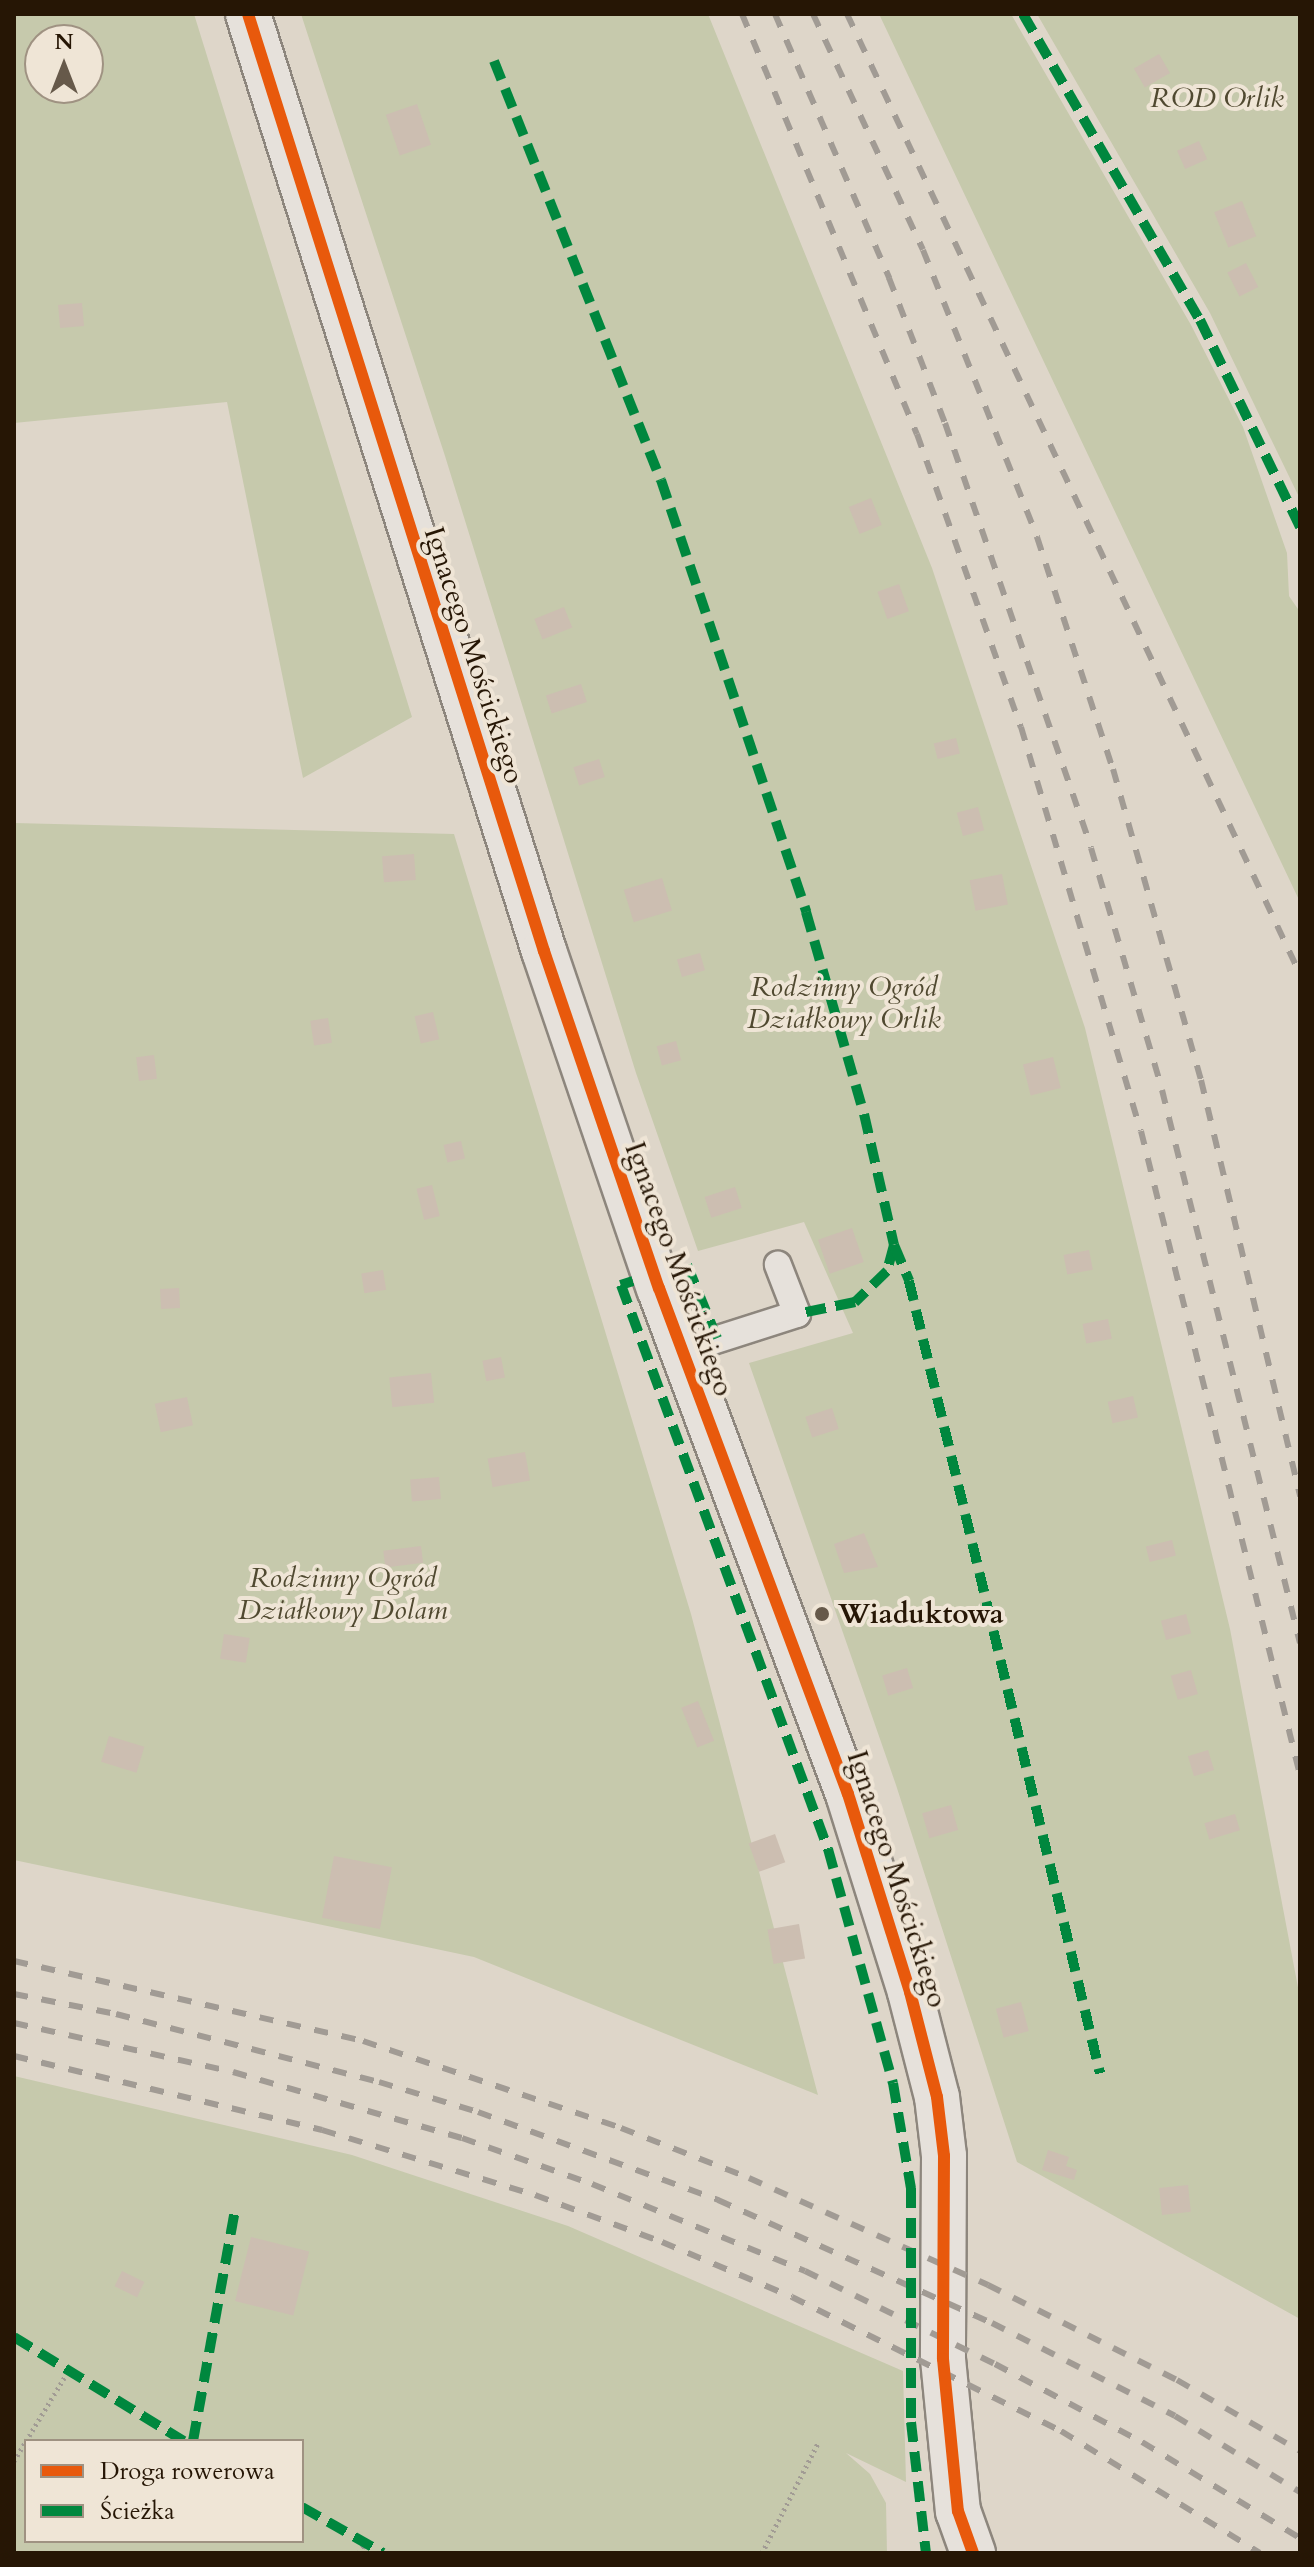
<!DOCTYPE html>
<meta charset="utf-8">
<style>
body{margin:0}
#map{position:relative;width:1314px;height:2567px;overflow:hidden;background:#ded6c9;font-family:Cardo,serif}
div>[style]{position:absolute}
[style*='--x']{left:calc(var(--x)*1px);top:calc(var(--y)*1px);width:calc(var(--w)*1px);rotate:calc(var(--a)*1deg)}
.green>*{inset:0;background:#c6c9ac}
.building>*{inset:0;background:#ccbeb1;transform-origin:0 0}
.path>*{height:5px;margin-top:-2.5px;transform-origin:0;background:repeating-linear-gradient(90deg,#a19b94 0 2px,transparent 0 6px)}
.roads{filter:drop-shadow(2px 0 #8d867d) drop-shadow(-2px 0 #8d867d) drop-shadow(0 2px #8d867d) drop-shadow(0 -2px #8d867d)}
.service>*{height:26px;margin:-13px;padding:0 13px;transform-origin:13px;border-radius:13px;background:#e6e1db}
.tertiary>*{height:44px;margin:-22px;padding:0 22px;transform-origin:22px;border-radius:22px;background:#e6e1db}
.rail>*{height:6px;margin-top:-3px;transform-origin:0;background:repeating-linear-gradient(90deg,#a19b94 0 14px,transparent 0 28px)}
.quiet>*{height:10px;margin-top:-5px;transform-origin:0;background:repeating-linear-gradient(90deg,#00873e 0 20px,transparent 0 30px)}
.cycleway>*{height:12px;margin:-6px;padding:0 6px;transform-origin:6px;border-radius:6px;background:#e8590c}
.dots>*{width:22px;height:22px;translate:-50% -50%;box-sizing:border-box;border:4px solid #efe5d6;border-radius:50%}
span{translate:-50% -50%;white-space:nowrap;text-align:center;line-height:1.15;-webkit-text-stroke:8px #efe5d6;paint-order:stroke}
.park-label{font-size:28px;color:#504930;font-style:italic}
.street-label{font-size:28px;color:#261605}
.poi-label{font-size:28px;color:#261605;font-weight:700}
.left{translate:0 -50%;text-align:left}
.frame{position:absolute;inset:0;border:16px solid #261605;pointer-events:none}
.legend{position:absolute;left:24px;top:2439px;width:280px;height:104px;box-sizing:border-box;background:#efe5d6;border:2px solid #9f9282;margin:0;padding:10px 14px;list-style:none;font-size:24px;color:#261605}
.legend li{display:flex;align-items:center;gap:16px;height:40px}
.legend b{width:40px;border:2px solid #9f9282}
.north{position:absolute;left:24px;top:24px;width:80px;height:80px;box-sizing:border-box;background:#efe5d6;border:2px solid #9f9282;border-radius:50%;rotate:0deg;font-size:22px;font-weight:700;line-height:32px;text-align:center;color:#261605}
.north::after{content:'';display:block;margin:auto;width:28px;height:36px;background:#66594a;clip-path:polygon(50% 0,100% 100%,50% 72%,0 100%)}
</style>
<div id="map">
<div class="green">
<i style="clip-path:polygon(evenodd,14px 14px,194px 14px,412px 717px,303px 778px,227px 402px,14px 423px,14px 14px,40px 40px,88px 40px,88px 88px,40px 88px,40px 40px)"></i>
<i style="clip-path:polygon(301px 14px,708px 14px,932px 568px,1085px 1028px,1230px 1629px,1300px 1998px,1300px 2319px,1017px 2162px,896px 1785px,749px 1363px,853px 1333px,804px 1222px,698px 1251px,636px 1073px,445px 456px)"></i>
<i style="clip-path:polygon(879px 14px,1011px 14px,1191px 325px,1243px 427px,1287px 553px,1289px 596px,1300px 612px,1300px 902px)"></i>
<i style="clip-path:polygon(1037px 14px,1300px 14px,1300px 499px,1210px 313px)"></i>
<i style="clip-path:polygon(14px 823px,454px 834px,691px 1614px,818px 2095px,474px 1957px,14px 1860px)"></i>
<i style="clip-path:polygon(evenodd,14px 2076px,352px 2155px,568px 2226px,903px 2371px,906px 2482px,846px 2453px,870px 2474px,886px 2503px,887px 2553px,14px 2553px,14px 2076px,26px 2441px,302px 2441px,302px 2541px,26px 2541px,26px 2441px)"></i>
</div>
<div class="building">
<i style="left:1159px;top:54px;width:22px;height:29px;rotate:60deg"></i>
<i style="left:417px;top:104px;width:43px;height:33px;rotate:71deg"></i>
<i style="left:1199px;top:141px;width:20px;height:24px;rotate:66deg"></i>
<i style="left:1242px;top:201px;width:38px;height:30px;rotate:68deg"></i>
<i style="left:1246px;top:263px;width:27px;height:21px;rotate:63deg"></i>
<i style="left:82px;top:303px;width:23px;height:24px;rotate:85deg"></i>
<i style="left:871px;top:498px;width:29px;height:24px;rotate:68deg"></i>
<i style="left:899px;top:584px;width:29px;height:23px;rotate:70deg"></i>
<i style="left:564px;top:607px;width:22px;height:32px;rotate:68deg"></i>
<i style="left:581px;top:684px;width:19px;height:37px;rotate:72deg"></i>
<i style="left:956px;top:738px;width:16px;height:23px;rotate:76deg"></i>
<i style="left:599px;top:759px;width:19px;height:27px;rotate:72deg"></i>
<i style="left:978px;top:807px;width:24px;height:22px;rotate:75deg"></i>
<i style="left:414px;top:854px;width:26px;height:32px;rotate:86deg"></i>
<i style="left:1002px;top:874px;width:31px;height:33px;rotate:79deg"></i>
<i style="left:662px;top:878px;width:34px;height:40px;rotate:73deg"></i>
<i style="left:700px;top:953px;width:18px;height:24px;rotate:74deg"></i>
<i style="left:433px;top:1012px;width:28px;height:19px;rotate:77deg"></i>
<i style="left:328px;top:1018px;width:25px;height:18px;rotate:81deg"></i>
<i style="left:676px;top:1041px;width:20px;height:20px;rotate:75deg"></i>
<i style="left:154px;top:1055px;width:24px;height:18px;rotate:83deg"></i>
<i style="left:1053px;top:1057px;width:32px;height:31px;rotate:76deg"></i>
<i style="left:461px;top:1141px;width:18px;height:18px;rotate:77deg"></i>
<i style="left:432px;top:1185px;width:32px;height:16px;rotate:76deg"></i>
<i style="left:735px;top:1187px;width:22px;height:32px;rotate:72deg"></i>
<i style="left:852px;top:1228px;width:36px;height:36px;rotate:71deg"></i>
<i style="left:1089px;top:1250px;width:20px;height:26px;rotate:79deg"></i>
<i style="left:383px;top:1270px;width:20px;height:22px;rotate:81deg"></i>
<i style="left:179px;top:1288px;width:20px;height:19px;rotate:87deg"></i>
<i style="left:1108px;top:1319px;width:20px;height:26px;rotate:79deg"></i>
<i style="left:501px;top:1357px;width:21px;height:19px;rotate:79deg"></i>
<i style="left:431px;top:1373px;width:30px;height:42px;rotate:84deg"></i>
<i style="left:1133px;top:1396px;width:22px;height:26px;rotate:77deg"></i>
<i style="left:187px;top:1397px;width:29px;height:33px;rotate:78deg"></i>
<i style="left:832px;top:1408px;width:22px;height:28px;rotate:72deg"></i>
<i style="left:525px;top:1452px;width:29px;height:38px;rotate:80deg"></i>
<i style="left:439px;top:1477px;width:22px;height:29px;rotate:85deg"></i>
<i style="clip-path:polygon(864px 1533px,878px 1567px,844px 1573px,834px 1544px)"></i>
<i style="left:1172px;top:1540px;width:16px;height:27px;rotate:76deg"></i>
<i style="left:421px;top:1546px;width:17px;height:38px;rotate:83deg"></i>
<i style="left:1186px;top:1614px;width:20px;height:26px;rotate:75deg"></i>
<i style="left:224px;top:1634px;width:26px;height:25px;rotate:9deg"></i>
<i style="left:907px;top:1668px;width:21px;height:26px;rotate:73deg"></i>
<i style="left:1191px;top:1670px;width:25px;height:21px;rotate:74deg"></i>
<i style="left:698px;top:1701px;width:43px;height:18px;rotate:68deg"></i>
<i style="left:109px;top:1736px;width:37px;height:27px;rotate:17deg"></i>
<i style="left:1208px;top:1750px;width:21px;height:21px;rotate:73deg"></i>
<i style="left:951px;top:1805px;width:26px;height:30px;rotate:74deg"></i>
<i style="left:1235px;top:1814px;width:17px;height:32px;rotate:73deg"></i>
<i style="left:775px;top:1834px;width:30px;height:28px;rotate:70deg"></i>
<i style="left:334px;top:1856px;width:59px;height:63px;rotate:11deg"></i>
<i style="left:799px;top:1924px;width:35px;height:32px;rotate:80deg"></i>
<i style="left:1021px;top:2002px;width:30px;height:26px;rotate:75deg"></i>
<i style="clip-path:polygon(1048px 2150px,1069px 2157px,1066px 2166px,1077px 2170px,1074px 2180px,1042px 2170px)"></i>
<i style="left:1188px;top:2185px;width:27px;height:29px;rotate:84deg"></i>
<i style="left:251px;top:2237px;width:60px;height:66px;rotate:14deg"></i>
<i style="left:122px;top:2271px;width:25px;height:17px;rotate:26deg"></i>
</div>
<div class="path">
<i style="--x:26;--y:2441;--w:83;--a:-58.8"></i>
<i style="--x:14;--y:2461;--w:23;--a:-59"></i>
<i style="--x:359;--y:2553;--w:12;--a:-59"></i>
<i style="--x:762;--y:2553;--w:123;--a:-63"></i>
</div>
<div class="roads">
<div class="service">
<i style="--x:681;--y:1351;--w:122;--a:-17.7"></i>
<i style="--x:797;--y:1314;--w:53;--a:-111.2"></i>
</div>
<div class="tertiary">
<i style="--x:248;--y:14;--w:983;--a:72.47"></i>
<i style="--x:544;--y:951;--w:356;--a:71.2"></i>
<i style="--x:659;--y:1288;--w:540;--a:69.52"></i>
<i style="--x:848;--y:1794;--w:207;--a:72.6"></i>
<i style="--x:910;--y:1992;--w:108;--a:75.6"></i>
<i style="--x:937;--y:2097;--w:59;--a:83.2"></i>
<i style="--x:944;--y:2156;--w:203;--a:90.3"></i>
<i style="--x:943;--y:2359;--w:153;--a:84.4"></i>
<i style="--x:958;--y:2511;--w:45;--a:70.3"></i>
</div>
</div>
<div class="rail">
<i style="--x:742;--y:14;--w:455;--a:67.4"></i>
<i style="--x:917;--y:434;--w:311;--a:70.5"></i>
<i style="--x:1021;--y:727;--w:421;--a:73.5"></i>
<i style="--x:1141;--y:1131;--w:663;--a:76.13"></i>
<i style="--x:775;--y:14;--w:288;--a:66.6"></i>
<i style="--x:889;--y:278;--w:155;--a:68.9"></i>
<i style="--x:945;--y:423;--w:449;--a:71"></i>
<i style="--x:1091;--y:848;--w:252;--a:73.6"></i>
<i style="--x:1162;--y:1090;--w:570;--a:75.99"></i>
<i style="--x:813;--y:14;--w:260;--a:65"></i>
<i style="--x:923;--y:250;--w:309;--a:68.3"></i>
<i style="--x:1037;--y:537;--w:244;--a:71.9"></i>
<i style="--x:1113;--y:769;--w:323;--a:74.2"></i>
<i style="--x:1201;--y:1080;--w:428;--a:76.6"></i>
<i style="--x:847;--y:14;--w:1062;--a:64.74"></i>
<i style="--x:14;--y:1961;--w:358;--a:12.9"></i>
<i style="--x:363;--y:2041;--w:272;--a:18.6"></i>
<i style="--x:621;--y:2128;--w:137;--a:21.3"></i>
<i style="--x:749;--y:2178;--w:262;--a:24.1"></i>
<i style="--x:988;--y:2285;--w:212;--a:26.7"></i>
<i style="--x:1177;--y:2380;--w:142;--a:30"></i>
<i style="--x:14;--y:1994;--w:104;--a:11.1"></i>
<i style="--x:116;--y:2014;--w:272;--a:14.5"></i>
<i style="--x:379;--y:2082;--w:103;--a:16.9"></i>
<i style="--x:478;--y:2112;--w:256;--a:20.1"></i>
<i style="--x:718;--y:2200;--w:300;--a:24.2"></i>
<i style="--x:992;--y:2323;--w:205;--a:26.9"></i>
<i style="--x:1175;--y:2416;--w:146;--a:31.3"></i>
<i style="--x:14;--y:2023;--w:224;--a:12.6"></i>
<i style="--x:233;--y:2072;--w:238;--a:16.1"></i>
<i style="--x:462;--y:2138;--w:138;--a:19.5"></i>
<i style="--x:592;--y:2184;--w:230;--a:22.2"></i>
<i style="--x:805;--y:2271;--w:212;--a:26.1"></i>
<i style="--x:995;--y:2364;--w:166;--a:28"></i>
<i style="--x:1142;--y:2442;--w:185;--a:31.3"></i>
<i style="--x:14;--y:2056;--w:317;--a:13.5"></i>
<i style="--x:322;--y:2130;--w:223;--a:17"></i>
<i style="--x:535;--y:2195;--w:135;--a:20.3"></i>
<i style="--x:662;--y:2242;--w:141;--a:22.9"></i>
<i style="--x:792;--y:2297;--w:301;--a:26.5"></i>
<i style="--x:1061;--y:2431;--w:233;--a:31.5"></i>
</div>
<div class="quiet">
<i style="--x:1023;--y:14;--w:354;--a:60"></i>
<i style="--x:1200;--y:320;--w:230;--a:64.2"></i>
<i style="--x:494;--y:61;--w:451;--a:68.3"></i>
<i style="--x:661;--y:480;--w:456;--a:71.4"></i>
<i style="--x:806;--y:912;--w:210;--a:74"></i>
<i style="--x:864;--y:1114;--w:134;--a:77.1"></i>
<i style="--x:894;--y:1245;--w:27;--a:105"></i>
<i style="--x:887;--y:1271;--w:45;--a:135.9"></i>
<i style="--x:855;--y:1302;--w:59;--a:168.3"></i>
<i style="--x:894;--y:1245;--w:39;--a:67"></i>
<i style="--x:909;--y:1281;--w:815;--a:76.44"></i>
<i style="--x:687;--y:1265;--w:79;--a:67.7"></i>
<i style="--x:633;--y:1281;--w:13;--a:162"></i>
<i style="--x:621;--y:1285;--w:601;--a:69.85"></i>
<i style="--x:828;--y:1849;--w:243;--a:74.5"></i>
<i style="--x:893;--y:2083;--w:107;--a:80.3"></i>
<i style="--x:911;--y:2188;--w:234;--a:90"></i>
<i style="--x:911;--y:2422;--w:132;--a:83.5"></i>
<i style="--x:14;--y:2337;--w:199;--a:31.5"></i>
<i style="--x:193;--y:2441;--w:235;--a:-79.7"></i>
<i style="--x:302;--y:2507;--w:93;--a:29.6"></i>
</div>
<div class="cycleway">
<i style="--x:248;--y:14;--w:983;--a:72.47"></i>
<i style="--x:544;--y:951;--w:356;--a:71.2"></i>
<i style="--x:659;--y:1288;--w:540;--a:69.52"></i>
<i style="--x:848;--y:1794;--w:207;--a:72.6"></i>
<i style="--x:910;--y:1992;--w:108;--a:75.6"></i>
<i style="--x:937;--y:2097;--w:59;--a:83.2"></i>
<i style="--x:944;--y:2156;--w:203;--a:90.3"></i>
<i style="--x:943;--y:2359;--w:153;--a:84.4"></i>
<i style="--x:958;--y:2511;--w:45;--a:70.3"></i>
</div>
<div class="dots">
<i style="left:822px;top:1614px;background:#66594a"></i>
</div>
<div class="park-label">
<span style="left:1217px;top:98px">ROD Orlik</span>
<span style="left:844px;top:1003px">Rodzinny Ogród<br>Działkowy Orlik</span>
<span style="left:343px;top:1594px">Rodzinny Ogród<br>Działkowy Dolam</span>
</div>
<div class="street-label">
<span style="left:474px;top:655px;rotate:72deg">Ignacego Mościckiego</span>
<span style="left:679px;top:1269px;rotate:70deg">Ignacego Mościckiego</span>
<span style="left:897px;top:1879px;rotate:72deg">Ignacego Mościckiego</span>
</div>
<div class="poi-label">
<span class="left" style="left:838px;top:1614px">Wiaduktowa</span>
</div>
<div class="frame"></div>
<ul class="legend">
<li><b style="height:10px;background:#e8590c"></b>Droga rowerowa</li>
<li><b style="height:10px;background:#00873e"></b>Ścieżka</li>
</ul>
<div class="north">N</div>
</div>
